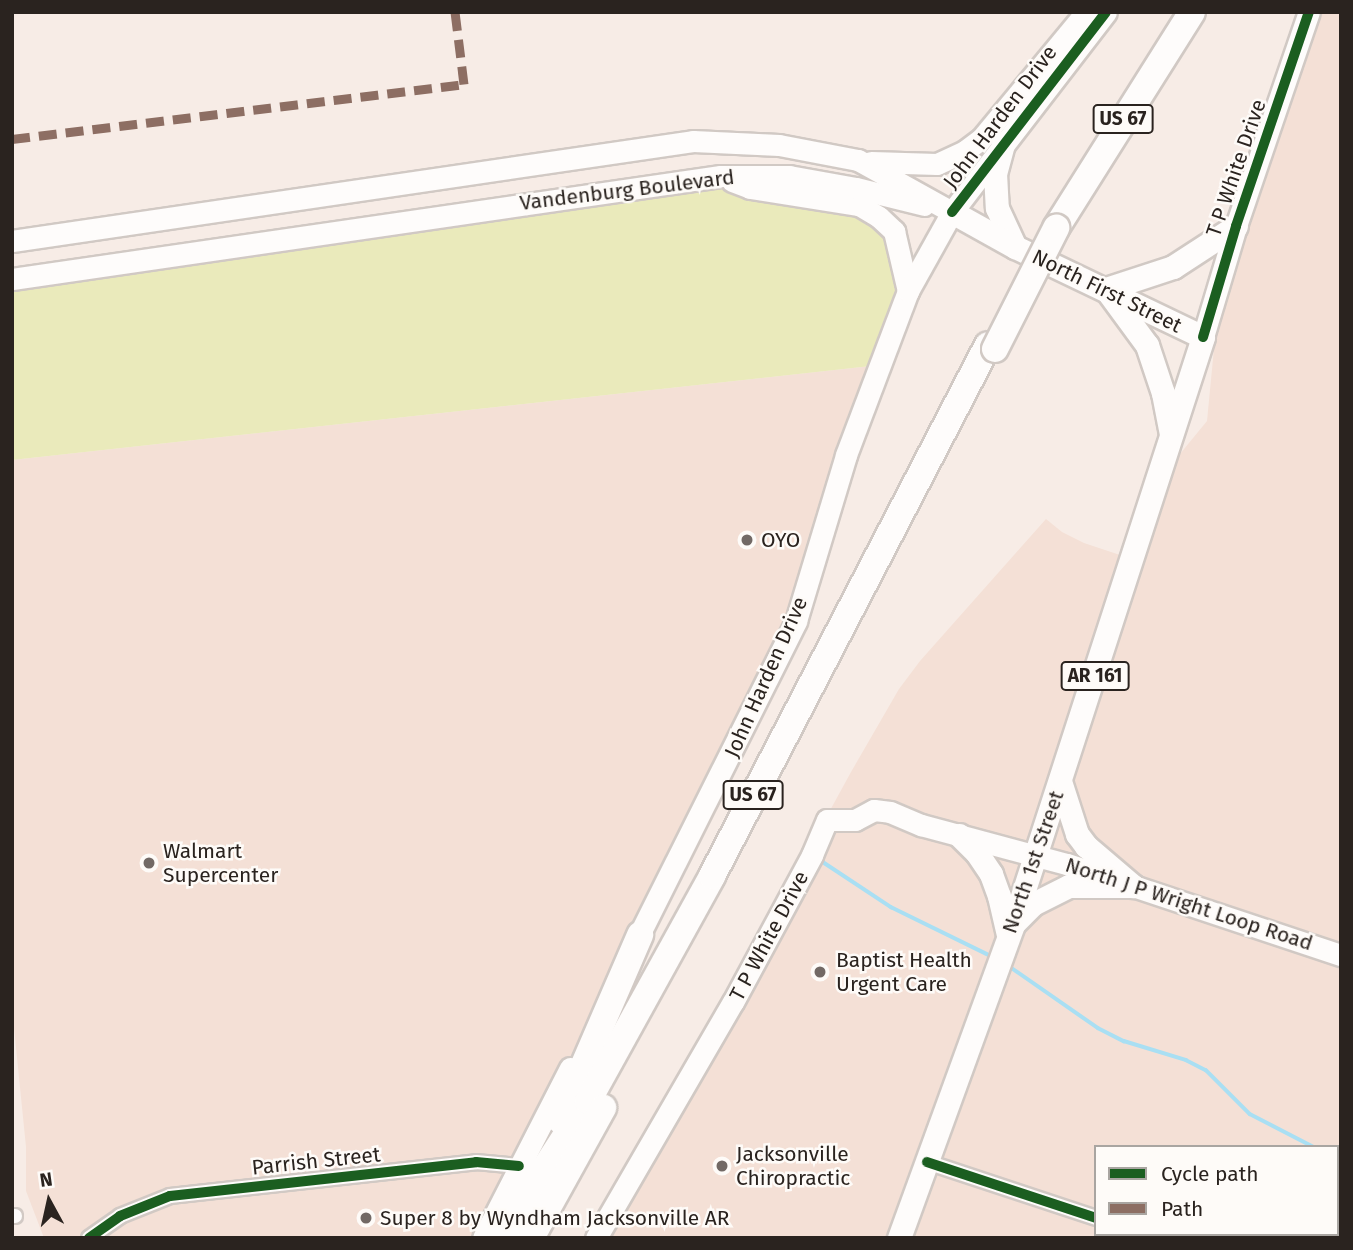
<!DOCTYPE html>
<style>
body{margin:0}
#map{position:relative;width:1353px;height:1250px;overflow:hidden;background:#f7ece6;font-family:"Fira Sans",sans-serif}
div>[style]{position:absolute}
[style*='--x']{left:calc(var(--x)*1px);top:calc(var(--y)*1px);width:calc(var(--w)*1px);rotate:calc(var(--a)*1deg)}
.built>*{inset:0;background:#f4e0d6}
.green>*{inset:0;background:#eaeabb}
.stream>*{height:3.5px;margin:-1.75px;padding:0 1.75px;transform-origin:1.75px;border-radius:1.75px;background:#a9dff3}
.roads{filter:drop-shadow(2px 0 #d1c9c4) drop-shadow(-2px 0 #d1c9c4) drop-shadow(0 2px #d1c9c4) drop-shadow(0 -2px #d1c9c4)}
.street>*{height:14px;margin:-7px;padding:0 7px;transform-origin:7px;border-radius:7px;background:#fefcfb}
.secondary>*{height:21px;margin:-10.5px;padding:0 10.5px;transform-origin:10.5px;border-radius:10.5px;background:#fefcfb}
.primary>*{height:23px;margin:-11.5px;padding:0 11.5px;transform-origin:11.5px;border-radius:11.5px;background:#fefcfb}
.highway>*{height:26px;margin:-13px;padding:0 13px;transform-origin:13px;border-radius:13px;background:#fefcfb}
.bridges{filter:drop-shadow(2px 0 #d1c9c4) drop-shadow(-2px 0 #d1c9c4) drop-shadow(0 2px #d1c9c4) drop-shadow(0 -2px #d1c9c4)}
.highway-bridge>*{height:26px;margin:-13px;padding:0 13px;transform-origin:13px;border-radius:13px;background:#fefcfb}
.quiet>*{height:9px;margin-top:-4.5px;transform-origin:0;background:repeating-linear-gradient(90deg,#8d6e63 0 18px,transparent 0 27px)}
.cycleway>*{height:10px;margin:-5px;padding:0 5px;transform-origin:5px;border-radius:5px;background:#1b5e20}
.dots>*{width:19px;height:19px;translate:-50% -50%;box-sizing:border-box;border:4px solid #fefbf8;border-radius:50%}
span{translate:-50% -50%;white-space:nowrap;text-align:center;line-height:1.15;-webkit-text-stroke:5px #fefbf8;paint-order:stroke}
.shield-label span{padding:2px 5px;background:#fefbf8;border:2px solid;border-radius:5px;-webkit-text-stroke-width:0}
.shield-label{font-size:19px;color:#2a231f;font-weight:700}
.street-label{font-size:21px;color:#2a231f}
.poi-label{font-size:21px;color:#2a231f}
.left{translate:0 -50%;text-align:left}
.frame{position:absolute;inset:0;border:14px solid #2a231f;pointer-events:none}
.legend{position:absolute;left:1094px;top:1145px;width:245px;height:91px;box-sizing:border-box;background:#fefbf8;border:2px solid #a9a5a1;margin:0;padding:9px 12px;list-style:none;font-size:21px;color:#2a231f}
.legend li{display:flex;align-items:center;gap:14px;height:35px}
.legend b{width:35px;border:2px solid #a9a5a1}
.north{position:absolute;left:14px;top:1166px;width:70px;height:70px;-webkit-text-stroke:5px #fefbf8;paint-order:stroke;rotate:352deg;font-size:19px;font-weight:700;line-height:28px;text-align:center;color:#2a231f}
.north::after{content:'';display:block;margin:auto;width:24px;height:32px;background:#2a231f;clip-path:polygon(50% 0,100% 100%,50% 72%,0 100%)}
</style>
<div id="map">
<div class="built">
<i style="clip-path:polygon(1309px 12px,1341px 12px,1341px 1162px,1337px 1160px,1337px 1147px,1096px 1147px,1096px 1234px,1303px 1234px,1302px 1238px,596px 1238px,851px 772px,899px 689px,920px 661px,1046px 519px,1062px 532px,1084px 543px,1132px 559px,1157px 482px,1207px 421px,1221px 276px)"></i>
<i style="clip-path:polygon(880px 365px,799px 610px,483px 1238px,44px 1238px,26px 1191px,26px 1147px,12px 1008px,12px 460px)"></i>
</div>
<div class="green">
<i style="clip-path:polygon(686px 179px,872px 203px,908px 291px,880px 365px,12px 460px,12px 279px)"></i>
<i style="clip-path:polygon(1337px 1159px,1341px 1160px,1341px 1238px,1302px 1238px,1303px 1234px,1337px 1234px)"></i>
</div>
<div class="stream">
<i style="--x:817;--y:858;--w:89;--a:33.5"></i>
<i style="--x:891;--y:907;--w:114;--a:26.1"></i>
<i style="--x:1006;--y:964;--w:112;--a:34.8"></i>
<i style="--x:1098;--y:1028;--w:29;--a:27"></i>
<i style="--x:1124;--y:1041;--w:65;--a:17"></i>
<i style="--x:1186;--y:1060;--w:22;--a:27"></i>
<i style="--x:1206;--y:1070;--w:62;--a:45"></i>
<i style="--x:1250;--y:1114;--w:72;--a:27.3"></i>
<i style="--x:1337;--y:1159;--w:4;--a:14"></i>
</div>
<div class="roads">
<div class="street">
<i style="--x:927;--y:1162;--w:178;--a:18.3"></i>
<i style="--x:12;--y:1216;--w:3;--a:0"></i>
<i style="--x:1145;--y:1234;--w:11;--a:22"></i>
<i style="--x:89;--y:1238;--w:38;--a:-35"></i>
<i style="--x:120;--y:1216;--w:54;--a:-21.8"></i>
<i style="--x:170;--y:1196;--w:308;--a:-6.3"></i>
<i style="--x:476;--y:1162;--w:43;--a:5.3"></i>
</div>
<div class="secondary">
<i style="--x:871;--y:162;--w:66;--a:1.7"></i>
<i style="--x:937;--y:164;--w:31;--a:-25"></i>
<i style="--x:965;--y:151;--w:20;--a:-37"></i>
<i style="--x:981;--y:139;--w:165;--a:-50.4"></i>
<i style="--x:732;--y:181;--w:19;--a:21"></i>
<i style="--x:750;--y:188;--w:110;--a:8.9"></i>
<i style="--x:859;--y:205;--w:23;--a:31"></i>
<i style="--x:879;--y:217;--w:21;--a:43"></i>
<i style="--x:894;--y:231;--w:62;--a:76.9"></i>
<i style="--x:12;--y:241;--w:688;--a:-8.35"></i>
<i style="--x:693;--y:141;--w:86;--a:2.7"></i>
<i style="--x:779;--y:145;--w:80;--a:10.8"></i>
<i style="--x:858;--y:160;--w:107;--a:29"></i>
<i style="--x:12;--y:279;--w:716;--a:-8.27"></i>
<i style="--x:721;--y:176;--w:68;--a:0"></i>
<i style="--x:789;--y:176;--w:68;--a:10.2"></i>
<i style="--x:856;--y:188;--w:70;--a:14"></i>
<i style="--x:1203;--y:337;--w:116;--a:-73.4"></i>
<i style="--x:1236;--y:226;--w:226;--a:-71.2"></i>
<i style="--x:632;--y:949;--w:367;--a:-63.4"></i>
<i style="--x:796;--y:621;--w:173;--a:-73.2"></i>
<i style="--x:846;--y:455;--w:175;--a:-69.3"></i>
<i style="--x:908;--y:291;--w:90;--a:-60.9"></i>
<i style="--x:952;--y:212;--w:252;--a:-52.4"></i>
<i style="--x:483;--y:1238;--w:191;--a:-62.9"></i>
<i style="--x:596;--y:1238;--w:273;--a:-59.9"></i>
<i style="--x:733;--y:1002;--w:167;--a:-61.7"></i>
<i style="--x:812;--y:855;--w:38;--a:-67"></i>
<i style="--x:827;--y:820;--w:28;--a:0"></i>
<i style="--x:855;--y:820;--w:21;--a:-28"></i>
<i style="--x:874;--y:810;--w:16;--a:7"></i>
<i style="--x:890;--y:812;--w:34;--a:23"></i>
<i style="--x:921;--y:825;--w:151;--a:15"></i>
<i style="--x:1067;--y:864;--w:289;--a:18.4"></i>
</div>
<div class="primary">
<i style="--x:1003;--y:144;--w:30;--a:105"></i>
<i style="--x:995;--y:173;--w:35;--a:87"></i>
<i style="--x:997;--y:208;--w:43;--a:65.2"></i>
<i style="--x:1106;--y:289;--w:71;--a:-18.2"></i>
<i style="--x:1173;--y:267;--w:75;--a:-33.1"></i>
<i style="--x:1108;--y:292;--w:66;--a:53.7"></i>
<i style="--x:1147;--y:345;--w:51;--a:71.6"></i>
<i style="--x:1163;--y:393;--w:42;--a:79"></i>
<i style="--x:1060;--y:781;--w:56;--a:72.2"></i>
<i style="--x:1077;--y:834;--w:15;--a:53"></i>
<i style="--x:1086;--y:846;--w:62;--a:40.4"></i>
<i style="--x:959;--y:835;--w:25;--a:45"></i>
<i style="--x:977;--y:853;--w:25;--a:56"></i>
<i style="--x:991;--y:874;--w:23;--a:70"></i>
<i style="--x:999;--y:896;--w:39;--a:77"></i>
<i style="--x:1015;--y:922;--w:25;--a:-45"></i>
<i style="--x:1033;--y:904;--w:40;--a:-26.6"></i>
<i style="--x:1069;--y:886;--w:64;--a:0"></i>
<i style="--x:899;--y:1238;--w:334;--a:-70"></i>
<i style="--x:1013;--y:924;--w:617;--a:-72.06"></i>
<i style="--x:1203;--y:337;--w:208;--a:-154.4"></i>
<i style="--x:1015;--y:247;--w:72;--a:-150.9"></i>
</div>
<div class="highway">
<i style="--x:1056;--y:228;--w:255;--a:-57.8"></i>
<i style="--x:560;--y:1120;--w:202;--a:-66.6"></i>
<i style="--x:505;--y:1238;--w:46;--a:-62.9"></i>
<i style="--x:526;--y:1197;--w:114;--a:-57.1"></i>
<i style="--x:588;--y:1101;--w:257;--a:-61.1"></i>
<i style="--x:712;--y:876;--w:598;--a:-62.54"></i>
<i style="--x:531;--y:1238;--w:149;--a:-61"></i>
</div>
</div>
<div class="bridges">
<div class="highway-bridge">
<i style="--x:995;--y:349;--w:136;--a:-63.2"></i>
</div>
</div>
<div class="quiet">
<i style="--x:12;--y:139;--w:455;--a:-6.9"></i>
<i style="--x:464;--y:84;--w:73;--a:-97.1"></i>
</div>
<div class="cycleway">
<i style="--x:952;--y:212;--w:252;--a:-52.4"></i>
<i style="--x:1203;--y:337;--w:116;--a:-73.4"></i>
<i style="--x:1236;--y:226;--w:226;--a:-71.2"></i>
<i style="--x:927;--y:1162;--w:178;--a:18.3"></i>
<i style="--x:89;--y:1238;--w:38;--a:-35"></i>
<i style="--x:120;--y:1216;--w:54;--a:-21.8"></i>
<i style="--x:170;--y:1196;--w:308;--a:-6.3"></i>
<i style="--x:476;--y:1162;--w:43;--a:5.3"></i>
</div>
<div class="dots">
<i style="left:747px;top:540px;background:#726965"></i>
<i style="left:149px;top:863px;background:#726965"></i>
<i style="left:820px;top:972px;background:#726965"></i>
<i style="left:722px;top:1166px;background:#726965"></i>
<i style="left:366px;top:1218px;background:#726965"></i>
</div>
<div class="shield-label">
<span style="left:1123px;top:119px">US 67</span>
<span style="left:1095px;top:676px">AR 161</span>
<span style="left:753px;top:795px">US 67</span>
</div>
<div class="street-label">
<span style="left:1000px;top:117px;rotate:-53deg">John Harden Drive</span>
<span style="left:1236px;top:168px;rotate:-71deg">T P White Drive</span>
<span style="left:627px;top:190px;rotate:-7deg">Vandenburg Boulevard</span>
<span style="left:1107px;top:291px;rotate:26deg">North First Street</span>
<span style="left:766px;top:677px;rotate:-66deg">John Harden Drive</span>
<span style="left:1033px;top:862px;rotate:-71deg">North 1st Street</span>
<span style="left:1189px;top:904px;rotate:18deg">North J P Wright Loop Road</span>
<span style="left:769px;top:936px;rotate:-62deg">T P White Drive</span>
<span style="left:316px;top:1161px;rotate:-6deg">Parrish Street</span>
</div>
<div class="poi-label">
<span class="left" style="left:761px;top:540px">OYO</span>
<span class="left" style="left:163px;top:863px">Walmart<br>Supercenter</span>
<span class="left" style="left:836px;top:972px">Baptist Health<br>Urgent Care</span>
<span class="left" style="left:736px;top:1166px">Jacksonville<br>Chiropractic</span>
<span class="left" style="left:380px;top:1218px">Super 8 by Wyndham Jacksonville AR</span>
</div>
<div class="frame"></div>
<ul class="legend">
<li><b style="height:9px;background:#1b5e20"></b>Cycle path</li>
<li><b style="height:9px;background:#8d6e63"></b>Path</li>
</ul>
<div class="north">N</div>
</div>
